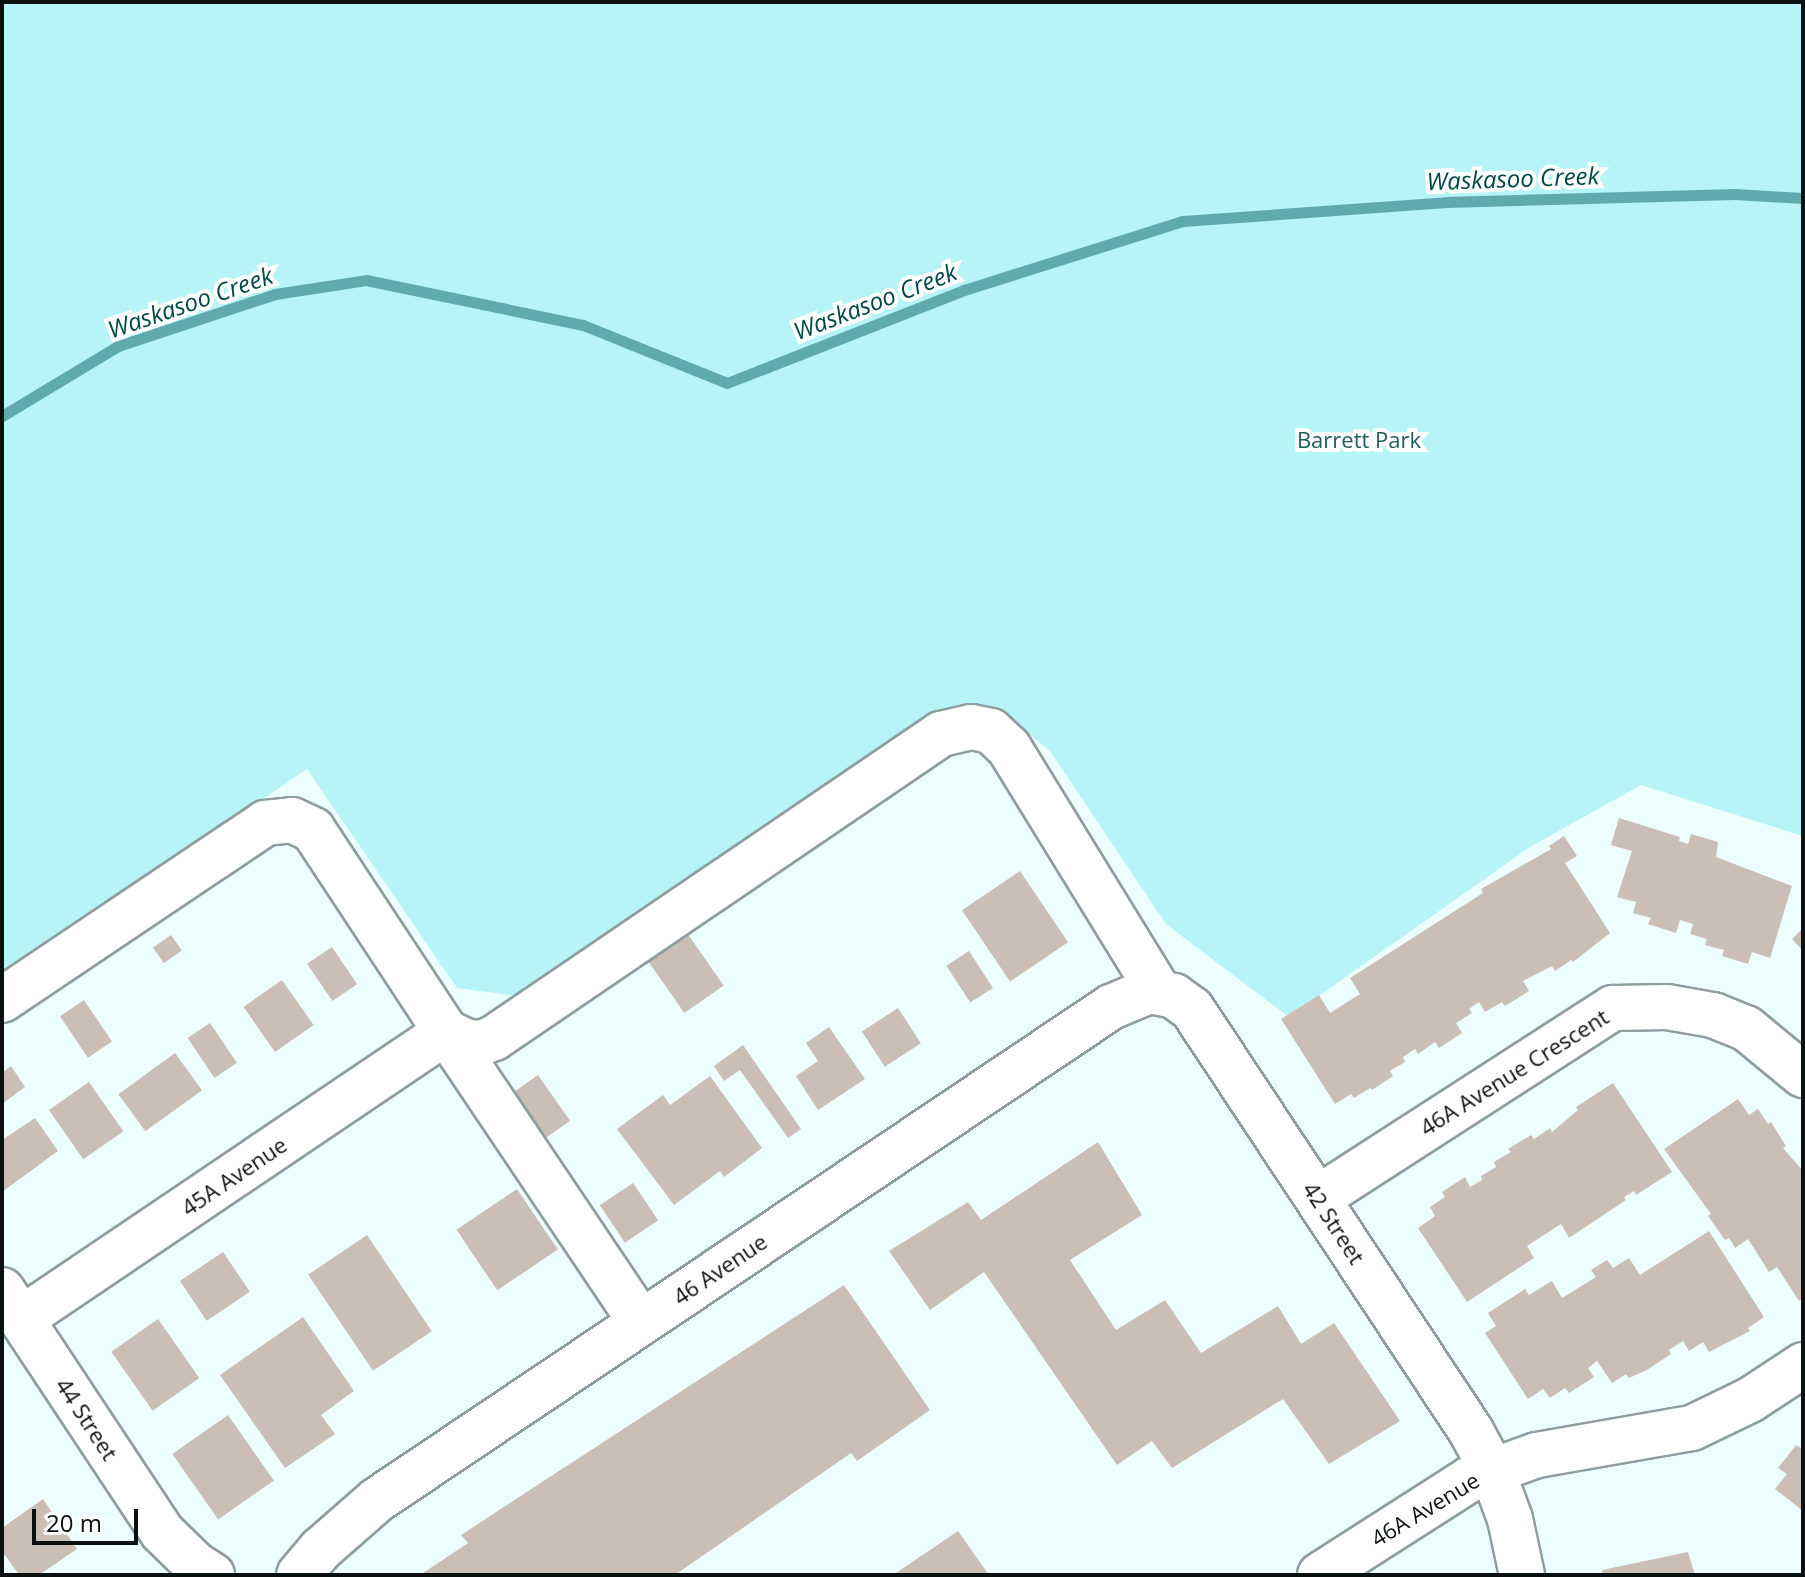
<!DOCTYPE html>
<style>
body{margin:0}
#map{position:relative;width:1805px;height:1577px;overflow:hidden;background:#edfeff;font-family:"Open Sans",sans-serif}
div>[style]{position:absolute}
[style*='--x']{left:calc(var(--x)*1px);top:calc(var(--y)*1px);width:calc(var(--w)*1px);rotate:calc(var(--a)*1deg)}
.green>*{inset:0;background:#b7f4f7}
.stream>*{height:11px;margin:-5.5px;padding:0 5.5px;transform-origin:5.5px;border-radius:5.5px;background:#60a9ad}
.building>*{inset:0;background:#cabeb6;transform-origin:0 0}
.roads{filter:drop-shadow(2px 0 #8e9e9f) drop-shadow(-2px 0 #8e9e9f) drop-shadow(0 2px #8e9e9f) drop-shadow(0 -2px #8e9e9f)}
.minor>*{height:44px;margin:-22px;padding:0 22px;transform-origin:22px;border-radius:22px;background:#fff}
span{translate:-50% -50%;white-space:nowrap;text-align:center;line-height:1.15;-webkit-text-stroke:8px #fff;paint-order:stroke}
.park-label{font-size:22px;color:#1f5d61}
.street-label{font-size:22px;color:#0b1011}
.water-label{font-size:24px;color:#00474b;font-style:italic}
.frame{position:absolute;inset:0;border:4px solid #0b1011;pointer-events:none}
.scale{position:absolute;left:32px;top:1509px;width:106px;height:36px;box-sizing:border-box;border:4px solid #0b1011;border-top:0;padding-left:10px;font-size:24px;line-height:28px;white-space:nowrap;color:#0b1011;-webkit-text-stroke:6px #fff;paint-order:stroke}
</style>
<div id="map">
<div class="green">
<i style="clip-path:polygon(2px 2px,1803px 2px,1803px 836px,1641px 785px,1530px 847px,1289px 1017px,1166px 924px,1051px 752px,1009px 717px,956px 709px,526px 997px,457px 988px,307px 769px,2px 977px)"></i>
</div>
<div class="stream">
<i style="--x:2;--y:416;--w:135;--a:-31.1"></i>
<i style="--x:118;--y:346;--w:165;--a:-18.3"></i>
<i style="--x:275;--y:294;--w:92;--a:-8.7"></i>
<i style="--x:366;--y:280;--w:222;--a:11.7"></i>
<i style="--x:583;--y:325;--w:155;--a:21.9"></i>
<i style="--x:727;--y:383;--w:255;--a:-21.4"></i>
<i style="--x:964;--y:290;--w:230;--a:-17.5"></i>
<i style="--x:1183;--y:221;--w:264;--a:-4.1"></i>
<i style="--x:1446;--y:202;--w:289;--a:-1.6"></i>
<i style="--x:1735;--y:194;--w:68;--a:3.4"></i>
</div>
<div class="building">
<i style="clip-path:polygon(1619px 818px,1680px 837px,1679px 841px,1688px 844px,1691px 834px,1718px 842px,1716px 857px,1792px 886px,1770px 958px,1752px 952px,1748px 964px,1722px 956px,1724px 950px,1705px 945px,1707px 939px,1690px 934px,1693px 924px,1680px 920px,1676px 933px,1648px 924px,1651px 918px,1633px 913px,1636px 902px,1617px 897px,1632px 851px,1611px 845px)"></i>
<i style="clip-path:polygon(1564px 836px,1577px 856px,1565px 863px,1610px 933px,1573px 962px,1571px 960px,1555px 971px,1552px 966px,1523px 981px,1529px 991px,1505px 1006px,1502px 1002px,1485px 1012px,1479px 1002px,1469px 1009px,1472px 1013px,1456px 1023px,1462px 1033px,1439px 1048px,1435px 1042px,1418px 1054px,1415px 1049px,1403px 1057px,1405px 1062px,1390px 1071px,1393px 1076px,1372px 1090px,1370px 1088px,1354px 1098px,1351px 1094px,1335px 1104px,1281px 1019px,1319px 995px,1330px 1013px,1360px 994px,1350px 978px,1483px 893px,1481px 889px,1551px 849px,1549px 846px)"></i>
<i style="left:1020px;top:871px;width:86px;height:70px;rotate:56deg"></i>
<i style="clip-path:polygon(1803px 928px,1803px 951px,1792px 939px)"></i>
<i style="left:687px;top:933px;width:64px;height:48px;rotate:55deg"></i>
<i style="left:171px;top:935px;width:19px;height:22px;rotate:55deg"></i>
<i style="left:332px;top:947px;width:45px;height:30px;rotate:56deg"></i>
<i style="left:969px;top:951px;width:44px;height:27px;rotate:57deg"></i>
<i style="left:282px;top:980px;width:55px;height:47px;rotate:55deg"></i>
<i style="left:84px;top:1000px;width:50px;height:29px;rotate:56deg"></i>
<i style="left:898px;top:1008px;width:42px;height:43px;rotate:57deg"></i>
<i style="left:210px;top:1023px;width:48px;height:27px;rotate:56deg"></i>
<i style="clip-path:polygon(829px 1027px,865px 1079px,818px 1110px,796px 1076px,818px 1061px,806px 1043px)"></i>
<i style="clip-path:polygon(743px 1045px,801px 1129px,788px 1138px,740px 1070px,724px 1081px,714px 1066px)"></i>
<i style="left:175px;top:1053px;width:46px;height:70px;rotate:54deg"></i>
<i style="clip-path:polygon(11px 1066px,25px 1087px,2px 1104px,2px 1073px)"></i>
<i style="left:538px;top:1075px;width:56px;height:32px;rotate:55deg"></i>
<i style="clip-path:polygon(710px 1076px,762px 1148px,724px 1177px,720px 1171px,674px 1205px,617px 1129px,663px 1095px,670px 1105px)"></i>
<i style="left:89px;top:1082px;width:60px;height:49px;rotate:55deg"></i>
<i style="clip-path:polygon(1613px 1083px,1672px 1172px,1636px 1195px,1634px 1191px,1624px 1197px,1626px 1200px,1569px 1238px,1561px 1224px,1527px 1246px,1534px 1258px,1467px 1302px,1418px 1228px,1435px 1216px,1430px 1207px,1445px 1197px,1442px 1192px,1465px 1177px,1470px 1187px,1482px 1180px,1481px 1176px,1496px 1167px,1494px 1162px,1511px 1152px,1508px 1149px,1531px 1135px,1534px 1139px,1550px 1128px,1552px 1132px,1578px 1110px,1576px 1107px)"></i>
<i style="clip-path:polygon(1738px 1099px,1749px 1115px,1758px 1109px,1768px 1124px,1771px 1122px,1786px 1146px,1783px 1148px,1803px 1171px,1803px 1298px,1799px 1301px,1777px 1267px,1769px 1272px,1748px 1239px,1735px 1248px,1729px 1238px,1725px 1240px,1708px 1216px,1711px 1214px,1664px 1149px)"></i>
<i style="clip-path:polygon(35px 1118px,58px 1151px,2px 1192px,2px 1140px)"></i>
<i style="clip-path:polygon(1098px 1142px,1142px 1215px,1070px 1260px,1116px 1330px,1165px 1300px,1201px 1353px,1278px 1306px,1301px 1344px,1334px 1323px,1400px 1421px,1329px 1464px,1283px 1399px,1172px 1468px,1152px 1441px,1117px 1465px,984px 1272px,930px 1310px,889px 1251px,968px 1202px,981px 1220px)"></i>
<i style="left:633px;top:1183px;width:45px;height:40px;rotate:56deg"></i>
<i style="left:517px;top:1189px;width:73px;height:73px;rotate:56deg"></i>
<i style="clip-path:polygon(1709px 1231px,1764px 1317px,1748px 1328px,1750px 1331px,1709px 1352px,1703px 1342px,1689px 1351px,1683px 1341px,1669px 1350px,1671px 1354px,1647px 1370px,1629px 1378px,1626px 1374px,1612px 1383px,1597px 1361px,1588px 1368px,1594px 1377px,1569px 1393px,1565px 1388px,1550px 1398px,1543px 1389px,1528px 1399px,1485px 1333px,1496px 1326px,1488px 1313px,1525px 1289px,1529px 1295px,1552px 1281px,1562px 1298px,1596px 1277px,1591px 1270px,1607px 1260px,1613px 1268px,1629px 1258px,1640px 1275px)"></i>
<i style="left:367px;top:1235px;width:116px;height:71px;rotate:56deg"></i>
<i style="left:223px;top:1252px;width:48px;height:52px;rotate:56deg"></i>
<i style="clip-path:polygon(844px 1285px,930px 1410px,857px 1461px,851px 1453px,675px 1575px,420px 1575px,468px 1543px,461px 1535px)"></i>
<i style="clip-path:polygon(303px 1317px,354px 1391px,321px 1415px,335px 1434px,285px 1468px,220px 1375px)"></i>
<i style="left:158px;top:1319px;width:72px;height:57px;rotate:55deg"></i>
<i style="left:228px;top:1415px;width:80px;height:68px;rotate:55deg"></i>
<i style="clip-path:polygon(1796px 1445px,1801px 1448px,1803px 1446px,1803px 1511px,1775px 1489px,1787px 1474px,1778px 1468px)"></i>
<i style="clip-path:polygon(43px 1499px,77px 1549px,39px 1575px,19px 1575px,2px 1551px,2px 1528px)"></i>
<i style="clip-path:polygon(958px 1531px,989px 1575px,893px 1575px)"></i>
<i style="clip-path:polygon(1688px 1552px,1695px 1575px,1603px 1575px,1602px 1570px)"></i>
</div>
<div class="roads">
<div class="minor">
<i style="--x:2;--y:1000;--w:317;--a:-33.9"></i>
<i style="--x:265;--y:823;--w:27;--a:-6"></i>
<i style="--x:292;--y:820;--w:23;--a:25"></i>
<i style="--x:313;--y:830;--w:242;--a:56.6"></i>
<i style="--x:446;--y:1032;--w:23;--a:25"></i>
<i style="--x:467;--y:1042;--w:14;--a:4"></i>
<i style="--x:481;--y:1043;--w:14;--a:-21"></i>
<i style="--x:494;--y:1038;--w:541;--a:-34.22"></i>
<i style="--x:941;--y:734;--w:31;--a:-13"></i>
<i style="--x:971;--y:727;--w:20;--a:11"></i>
<i style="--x:991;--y:731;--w:25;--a:43"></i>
<i style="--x:1009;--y:748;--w:286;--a:58.4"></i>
<i style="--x:1318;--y:1198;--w:351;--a:-32.8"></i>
<i style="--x:1613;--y:1008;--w:54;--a:-1.1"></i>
<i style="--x:1667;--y:1007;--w:47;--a:9.9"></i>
<i style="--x:1713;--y:1015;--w:35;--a:22"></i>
<i style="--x:1746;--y:1028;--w:74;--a:39.5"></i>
<i style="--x:2;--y:1290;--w:290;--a:56.5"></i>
<i style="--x:162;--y:1532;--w:47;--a:44.1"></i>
<i style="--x:196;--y:1565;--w:19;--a:32"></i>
<i style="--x:21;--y:1319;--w:513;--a:-34.03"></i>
<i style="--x:446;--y:1032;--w:349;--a:56.1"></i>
<i style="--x:299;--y:1575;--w:34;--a:-50"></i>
<i style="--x:321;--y:1549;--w:74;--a:-41.2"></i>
<i style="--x:377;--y:1500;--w:884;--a:-33.89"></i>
<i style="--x:1111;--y:1007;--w:41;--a:-22.8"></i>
<i style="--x:1149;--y:991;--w:25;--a:11"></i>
<i style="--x:1174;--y:996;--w:22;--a:36"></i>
<i style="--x:1192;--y:1009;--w:506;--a:56.53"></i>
<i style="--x:1471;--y:1431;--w:44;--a:61.7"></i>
<i style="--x:1492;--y:1470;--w:52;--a:69.8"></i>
<i style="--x:1510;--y:1519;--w:57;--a:77.9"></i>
<i style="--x:1320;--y:1575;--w:178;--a:-32.6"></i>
<i style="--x:1470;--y:1479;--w:71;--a:-19.7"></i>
<i style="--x:1537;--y:1455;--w:157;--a:-9.9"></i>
<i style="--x:1692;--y:1428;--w:64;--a:-25.8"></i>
<i style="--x:1750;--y:1400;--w:64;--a:-33.4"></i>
</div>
</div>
<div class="park-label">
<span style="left:1359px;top:440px">Barrett Park</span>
</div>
<div class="street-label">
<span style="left:1514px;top:1072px;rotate:-32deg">46A Avenue Crescent</span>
<span style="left:234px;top:1176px;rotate:-34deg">45A Avenue</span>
<span style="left:1334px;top:1223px;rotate:57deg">42 Street</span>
<span style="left:720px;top:1269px;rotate:-34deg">46 Avenue</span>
<span style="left:87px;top:1419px;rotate:57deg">44 Street</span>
<span style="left:1425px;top:1509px;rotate:-31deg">46A Avenue</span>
</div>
<div class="water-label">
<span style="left:1513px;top:178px;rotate:-2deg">Waskasoo Creek</span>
<span style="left:875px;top:301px;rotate:-21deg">Waskasoo Creek</span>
<span style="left:190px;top:302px;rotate:-19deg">Waskasoo Creek</span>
</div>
<div class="frame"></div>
<div class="scale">20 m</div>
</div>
